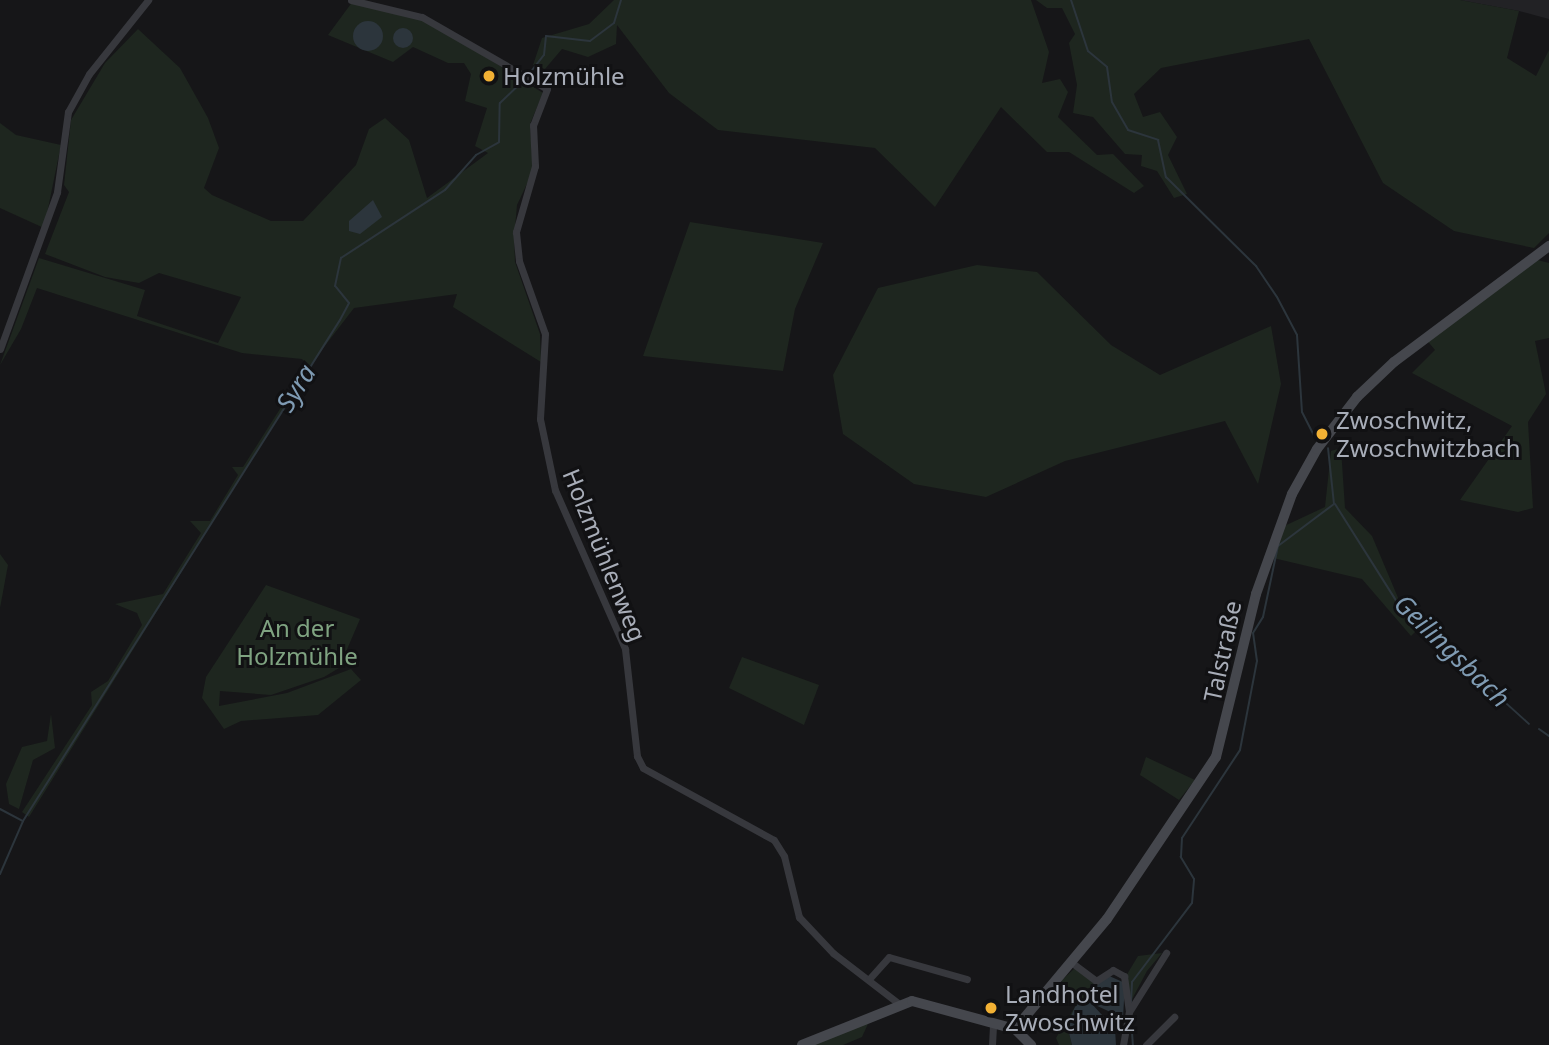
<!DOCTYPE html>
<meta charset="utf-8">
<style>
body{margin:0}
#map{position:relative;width:1549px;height:1045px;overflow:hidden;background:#161618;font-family:"Noto Sans",sans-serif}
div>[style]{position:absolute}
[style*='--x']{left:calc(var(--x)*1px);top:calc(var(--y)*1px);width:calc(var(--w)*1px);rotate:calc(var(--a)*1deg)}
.built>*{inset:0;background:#222225}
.green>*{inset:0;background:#1e261f}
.water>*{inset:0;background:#2c353c}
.round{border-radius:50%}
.stream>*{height:2px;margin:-1px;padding:0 1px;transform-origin:1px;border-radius:1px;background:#2c353c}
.street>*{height:7px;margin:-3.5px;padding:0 3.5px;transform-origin:3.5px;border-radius:3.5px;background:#37383d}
.secondary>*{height:10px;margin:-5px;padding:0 5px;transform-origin:5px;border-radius:5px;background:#45474d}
.dots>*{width:19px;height:19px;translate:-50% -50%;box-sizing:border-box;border:4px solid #111113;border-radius:50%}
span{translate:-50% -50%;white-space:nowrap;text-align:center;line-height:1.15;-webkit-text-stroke:6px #111113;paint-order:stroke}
.poi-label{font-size:24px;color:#a8adb8}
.left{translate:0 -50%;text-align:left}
.street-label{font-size:24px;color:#a8adb8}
.park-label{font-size:24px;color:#7fa381}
.water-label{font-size:26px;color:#7f9bb3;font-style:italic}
</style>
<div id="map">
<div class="built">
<i style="clip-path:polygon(1460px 0,1549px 0,1549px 19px,1519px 11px)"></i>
</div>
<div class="green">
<i style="clip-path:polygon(614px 0,1031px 0,1049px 52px,1042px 83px,1060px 79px,1068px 92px,1058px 117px,1097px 155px,1113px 154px,1144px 186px,1134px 193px,1069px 152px,1047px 152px,1001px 107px,935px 207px,875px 148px,718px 130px,669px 93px,617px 25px,616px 44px,588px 57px,562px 49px,545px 69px,533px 65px,542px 38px,589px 24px)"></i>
<i style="clip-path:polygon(1036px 0,1460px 0,1519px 11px,1507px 58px,1536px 76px,1549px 50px,1549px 233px,1534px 248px,1454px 231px,1383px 183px,1309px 39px,1161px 68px,1134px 94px,1143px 117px,1160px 112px,1177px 137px,1168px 155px,1187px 194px,1174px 198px,1157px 171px,1141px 166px,1142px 155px,1125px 154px,1093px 117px,1073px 113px,1077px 85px,1069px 43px,1075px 34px,1062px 8px,1047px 8px)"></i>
<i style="clip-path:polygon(353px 1px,422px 17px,543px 93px,530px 124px,533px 171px,517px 205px,514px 238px,515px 262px,540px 334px,541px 362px,453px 307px,457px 294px,354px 308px,311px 364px,29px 817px,22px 812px,92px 705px,91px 692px,108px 681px,142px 625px,137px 613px,115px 604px,163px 594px,201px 533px,190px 521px,210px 521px,238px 475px,232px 467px,243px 467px,308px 365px,302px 359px,242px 353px,37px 288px,21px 329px,0 365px,39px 258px,145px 290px,137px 316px,218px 343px,241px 297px,159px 273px,139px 283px,105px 277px,45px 254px,69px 192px,64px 185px,71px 120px,105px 63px,138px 29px,180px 68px,208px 118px,219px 148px,204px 188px,212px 195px,271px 221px,303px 221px,356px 165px,369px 129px,385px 118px,409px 140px,427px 198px,488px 153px,475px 146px,487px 108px,465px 101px,471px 74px,464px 63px,448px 63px,413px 47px,393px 62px,328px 35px)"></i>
<i style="clip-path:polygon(0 123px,16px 135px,61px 145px,44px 228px,0 208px)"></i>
<i style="clip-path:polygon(690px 222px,823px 243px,795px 309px,783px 371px,643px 356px)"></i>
<i style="clip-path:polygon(1534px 259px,1549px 263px,1549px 338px,1535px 341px,1546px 394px,1528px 422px,1533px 508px,1518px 512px,1460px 500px,1512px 426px,1412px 373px,1435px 350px,1425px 338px)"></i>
<i style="clip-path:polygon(977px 265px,1037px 272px,1111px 345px,1160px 375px,1271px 326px,1281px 384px,1258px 484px,1225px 421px,1065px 461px,986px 497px,914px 484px,843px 434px,833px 375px,878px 288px)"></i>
<i style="clip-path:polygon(1341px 448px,1345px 508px,1372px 536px,1399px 600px,1425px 622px,1411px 636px,1362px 579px,1269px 557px,1280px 528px,1325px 507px,1331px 451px)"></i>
<i style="clip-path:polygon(0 554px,8px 565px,0 608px)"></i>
<i style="clip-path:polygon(266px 585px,360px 619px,339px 668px,324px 677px,271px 695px,220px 691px,219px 706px,287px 693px,351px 669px,361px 680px,318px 715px,241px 721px,224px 729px,202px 698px,206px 677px)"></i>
<i style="clip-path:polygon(742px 657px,819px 685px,804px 725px,729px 688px)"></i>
<i style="clip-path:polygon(51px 714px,55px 748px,33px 760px,19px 809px,9px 804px,6px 784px,22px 747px,47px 741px)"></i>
<i style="clip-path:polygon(1146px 757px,1195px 780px,1179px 800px,1140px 775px)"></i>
<i style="clip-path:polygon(1162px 953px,1147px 971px,1130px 1003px,1126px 976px,1138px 956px)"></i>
<i style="clip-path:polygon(1076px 967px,1097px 984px,1067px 1025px,1072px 1045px,1059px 1045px,1056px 1038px,1081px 997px,1061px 981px)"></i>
<i style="clip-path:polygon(872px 1015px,862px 1037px,843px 1045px,802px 1045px)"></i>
</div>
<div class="water">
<i class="round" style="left:353px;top:21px;width:30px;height:30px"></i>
<i class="round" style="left:393px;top:28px;width:20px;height:20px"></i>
<i style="clip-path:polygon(373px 200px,382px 217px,360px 234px,349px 231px,349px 221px)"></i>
<i style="clip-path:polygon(1107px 975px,1125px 983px,1123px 1018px,1091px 1003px,1115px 1029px,1116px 1045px,1072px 1045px,1067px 1025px,1075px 1007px)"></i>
</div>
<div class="stream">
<i style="--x:1071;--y:0;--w:54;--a:71.6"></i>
<i style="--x:1088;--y:51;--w:25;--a:40"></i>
<i style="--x:1107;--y:67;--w:35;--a:82"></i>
<i style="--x:1112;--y:102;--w:32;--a:60"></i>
<i style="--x:1128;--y:130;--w:32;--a:18"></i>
<i style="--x:1158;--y:140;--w:38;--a:78"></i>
<i style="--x:1166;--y:177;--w:127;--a:44.7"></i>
<i style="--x:1256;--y:266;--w:37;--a:56"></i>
<i style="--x:1277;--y:297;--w:43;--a:62.2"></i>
<i style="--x:1297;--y:335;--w:77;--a:86.3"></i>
<i style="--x:1302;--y:412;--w:30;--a:63"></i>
<i style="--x:529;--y:74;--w:24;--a:-52"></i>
<i style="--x:544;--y:55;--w:19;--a:-84"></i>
<i style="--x:546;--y:36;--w:44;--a:6.5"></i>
<i style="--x:590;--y:41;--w:30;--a:-37"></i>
<i style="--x:614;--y:23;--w:24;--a:-73"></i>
<i style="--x:1335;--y:504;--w:122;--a:57.7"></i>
<i style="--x:1400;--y:607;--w:174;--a:42.2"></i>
<i style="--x:1539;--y:729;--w:12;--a:35"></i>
<i style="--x:0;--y:809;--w:26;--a:28"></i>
<i style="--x:0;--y:874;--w:58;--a:-66.5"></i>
<i style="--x:23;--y:821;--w:593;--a:-57.68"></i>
<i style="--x:340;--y:320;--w:19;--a:-62"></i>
<i style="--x:349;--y:303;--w:22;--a:-129"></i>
<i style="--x:335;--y:286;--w:29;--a:-78"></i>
<i style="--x:341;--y:258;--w:124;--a:-33.2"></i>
<i style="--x:445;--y:190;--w:47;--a:-48.5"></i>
<i style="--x:476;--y:155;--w:26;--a:-29"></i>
<i style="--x:499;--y:142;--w:39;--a:-89"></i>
<i style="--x:500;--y:103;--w:36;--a:-44"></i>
<i style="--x:1131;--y:1002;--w:20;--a:-87"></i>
<i style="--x:1132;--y:982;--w:99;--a:-52.8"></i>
<i style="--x:1192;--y:903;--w:24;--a:-85"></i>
<i style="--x:1194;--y:879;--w:26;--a:-121"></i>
<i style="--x:1181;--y:857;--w:19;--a:-87"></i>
<i style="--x:1182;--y:838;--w:105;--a:-56.6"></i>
<i style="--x:1240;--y:750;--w:91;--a:-79.2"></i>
<i style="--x:1257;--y:661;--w:28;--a:-98"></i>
<i style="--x:1253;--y:633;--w:19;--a:-58"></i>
<i style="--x:1263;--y:617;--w:73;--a:-78.1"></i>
<i style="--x:1278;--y:546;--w:70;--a:-36.9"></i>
<i style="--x:1334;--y:504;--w:56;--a:-96.1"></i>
<i style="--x:1131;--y:1018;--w:27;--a:86"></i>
</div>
<div class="street">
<i style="--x:351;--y:0;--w:73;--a:13.5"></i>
<i style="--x:422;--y:17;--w:144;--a:29.9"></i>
<i style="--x:547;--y:89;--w:39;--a:111"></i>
<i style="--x:533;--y:125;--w:41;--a:87.2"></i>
<i style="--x:535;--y:166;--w:69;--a:106.1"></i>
<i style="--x:516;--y:232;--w:29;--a:84"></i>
<i style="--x:519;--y:261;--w:77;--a:70.4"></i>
<i style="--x:545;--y:334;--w:85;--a:93.4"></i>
<i style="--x:540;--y:419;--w:73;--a:78.1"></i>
<i style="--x:555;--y:490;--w:174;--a:66.2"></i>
<i style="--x:625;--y:649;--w:108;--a:83.6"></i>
<i style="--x:637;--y:756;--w:13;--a:63"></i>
<i style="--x:643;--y:768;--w:149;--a:28.8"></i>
<i style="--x:774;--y:840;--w:19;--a:58"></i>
<i style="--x:784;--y:856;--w:63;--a:76.2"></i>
<i style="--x:799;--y:917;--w:50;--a:46.6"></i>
<i style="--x:833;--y:953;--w:82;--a:37.6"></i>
<i style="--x:0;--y:349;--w:167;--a:-70"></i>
<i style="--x:57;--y:192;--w:81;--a:-82.2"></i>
<i style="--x:68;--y:112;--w:43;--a:-61.1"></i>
<i style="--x:89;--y:74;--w:95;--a:-51.4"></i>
<i style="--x:1071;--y:962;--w:31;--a:37"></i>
<i style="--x:1096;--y:981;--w:20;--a:-33"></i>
<i style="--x:1113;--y:970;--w:13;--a:29"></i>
<i style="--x:1124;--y:976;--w:36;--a:82"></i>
<i style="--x:870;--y:978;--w:28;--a:-48"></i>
<i style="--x:889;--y:957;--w:81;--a:15.8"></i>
<i style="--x:992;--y:1045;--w:22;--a:-87"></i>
<i style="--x:1123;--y:1045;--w:34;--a:-80"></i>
<i style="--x:1129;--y:1012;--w:70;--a:-57.9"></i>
<i style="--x:1146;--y:1045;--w:40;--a:-45"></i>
</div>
<div class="secondary">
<i style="--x:1015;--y:1029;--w:143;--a:-50.1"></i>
<i style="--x:1107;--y:919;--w:195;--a:-56.1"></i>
<i style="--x:1216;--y:757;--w:168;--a:-76.2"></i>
<i style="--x:1256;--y:594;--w:106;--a:-70.2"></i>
<i style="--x:1292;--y:494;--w:51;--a:-60.9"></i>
<i style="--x:1317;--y:449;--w:66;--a:-52.4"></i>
<i style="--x:1357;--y:397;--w:51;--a:-43.4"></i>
<i style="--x:1394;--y:362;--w:194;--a:-36.8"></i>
<i style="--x:1015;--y:1029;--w:23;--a:45"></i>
<i style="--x:802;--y:1045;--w:118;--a:-21.8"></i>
<i style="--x:912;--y:1001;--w:107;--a:15.2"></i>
</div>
<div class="dots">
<i style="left:489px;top:76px;background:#f2b134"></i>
<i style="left:1322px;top:434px;background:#f2b134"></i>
<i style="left:991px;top:1008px;background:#f2b134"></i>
</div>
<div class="poi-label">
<span class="left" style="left:503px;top:76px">Holzmühle</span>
<span class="left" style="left:1336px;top:434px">Zwoschwitz,<br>Zwoschwitzbach</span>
<span class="left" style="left:1005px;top:1008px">Landhotel<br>Zwoschwitz</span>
</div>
<div class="street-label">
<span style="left:605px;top:555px;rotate:68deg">Holzmühlenweg</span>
<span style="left:1222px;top:651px;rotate:-78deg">Talstraße</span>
</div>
<div class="park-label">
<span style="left:297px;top:642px">An der<br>Holzmühle</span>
</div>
<div class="water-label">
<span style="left:296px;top:388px;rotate:-58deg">Syra</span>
<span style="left:1452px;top:651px;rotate:44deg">Geilingsbach</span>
</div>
</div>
